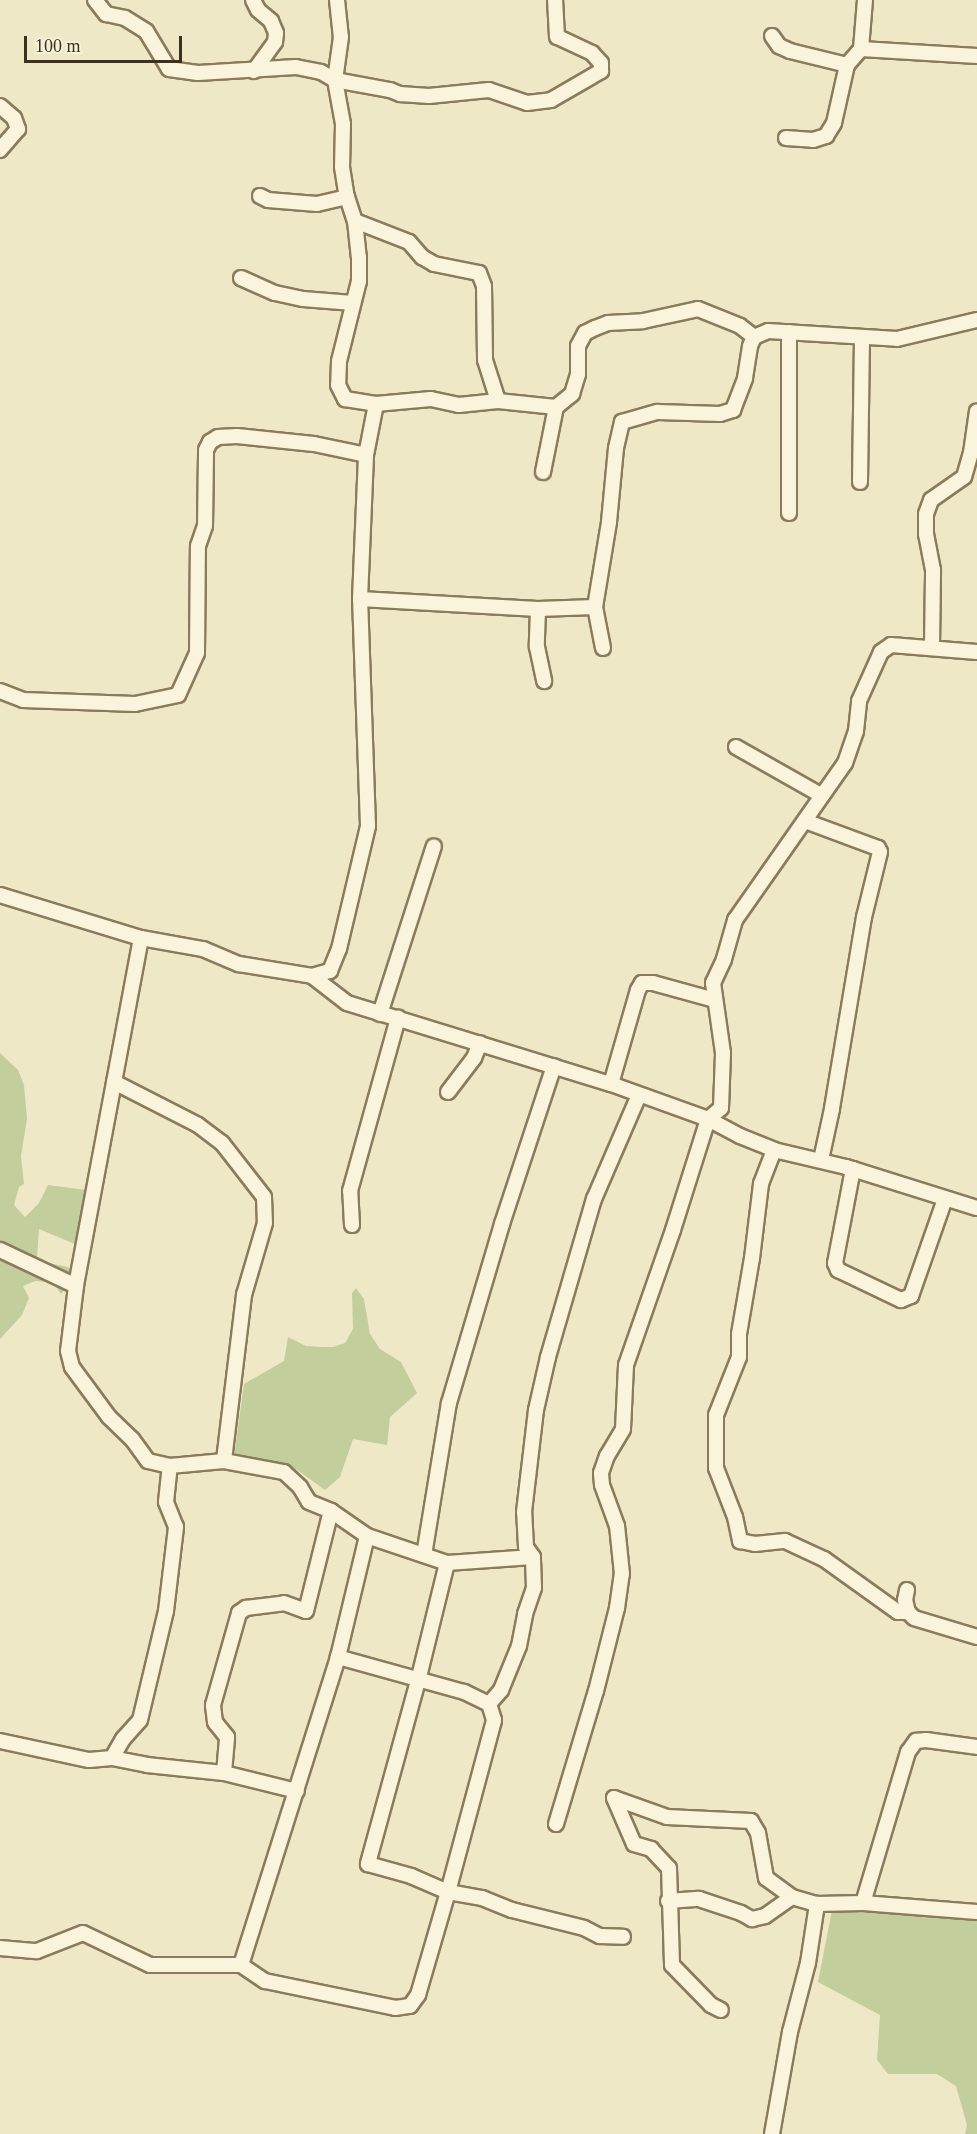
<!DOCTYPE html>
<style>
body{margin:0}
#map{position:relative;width:977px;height:2134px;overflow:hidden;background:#efe8c7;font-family:"Times New Roman",serif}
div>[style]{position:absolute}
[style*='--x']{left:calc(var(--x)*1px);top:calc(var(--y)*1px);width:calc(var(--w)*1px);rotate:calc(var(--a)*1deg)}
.green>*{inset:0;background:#c2ce9b}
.roads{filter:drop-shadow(2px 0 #8b7b5c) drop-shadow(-2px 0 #8b7b5c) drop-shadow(0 2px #8b7b5c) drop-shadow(0 -2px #8b7b5c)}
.minor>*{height:14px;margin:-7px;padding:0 7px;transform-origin:7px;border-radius:7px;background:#f9f4db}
span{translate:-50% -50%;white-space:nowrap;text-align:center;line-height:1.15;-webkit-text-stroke:4.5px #f6f1d7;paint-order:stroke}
.scale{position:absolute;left:24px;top:36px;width:158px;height:27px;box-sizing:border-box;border:3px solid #3c3120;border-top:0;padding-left:8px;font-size:18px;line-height:21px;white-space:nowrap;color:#3c3120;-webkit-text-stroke:4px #f6f1d7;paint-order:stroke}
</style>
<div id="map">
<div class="green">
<i style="clip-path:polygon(0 1053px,18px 1070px,24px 1085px,27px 1119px,21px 1156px,24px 1184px,19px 1187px,14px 1205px,25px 1217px,39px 1203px,48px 1185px,93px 1191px,82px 1247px,39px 1229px,37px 1257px,44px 1262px,68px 1267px,73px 1271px,69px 1284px,61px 1294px,54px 1284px,48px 1282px,35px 1281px,23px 1286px,29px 1298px,22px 1315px,0 1339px)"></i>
<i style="clip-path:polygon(356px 1288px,364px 1299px,370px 1334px,380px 1349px,401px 1362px,417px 1393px,390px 1417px,387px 1445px,353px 1439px,340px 1477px,325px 1490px,296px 1469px,234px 1457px,244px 1384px,284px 1361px,288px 1337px,306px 1346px,321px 1347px,333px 1347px,345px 1343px,353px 1329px,352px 1293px)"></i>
<i style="clip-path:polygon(833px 1905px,977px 1909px,977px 2134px,965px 2134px,967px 2125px,956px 2086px,937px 2074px,888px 2074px,877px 2060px,880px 2015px,818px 1982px)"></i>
</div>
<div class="roads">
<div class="minor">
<i style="--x:95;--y:0;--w:18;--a:52"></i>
<i style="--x:106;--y:14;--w:19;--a:12"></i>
<i style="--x:125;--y:18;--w:25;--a:32"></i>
<i style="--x:146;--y:31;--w:44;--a:58.8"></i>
<i style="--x:169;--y:69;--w:29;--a:8"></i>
<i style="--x:198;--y:73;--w:98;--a:-3.5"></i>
<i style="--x:296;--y:67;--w:25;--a:11"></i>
<i style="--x:321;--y:72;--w:16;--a:30"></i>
<i style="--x:335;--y:80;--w:56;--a:10.3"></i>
<i style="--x:390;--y:90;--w:11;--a:22"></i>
<i style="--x:400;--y:94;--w:29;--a:4"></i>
<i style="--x:429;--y:96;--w:60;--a:-5.7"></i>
<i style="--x:489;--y:90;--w:40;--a:18.9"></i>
<i style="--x:527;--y:103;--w:24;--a:-7"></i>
<i style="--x:551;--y:100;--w:58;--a:-30.1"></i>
<i style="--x:601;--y:71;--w:8;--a:-90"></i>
<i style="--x:601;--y:63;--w:13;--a:-132"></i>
<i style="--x:592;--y:53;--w:38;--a:-155"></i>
<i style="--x:557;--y:37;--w:37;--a:-93"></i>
<i style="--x:253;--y:0;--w:11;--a:63"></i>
<i style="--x:258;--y:10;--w:17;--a:40"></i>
<i style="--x:271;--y:21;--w:13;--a:67"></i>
<i style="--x:276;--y:33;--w:9;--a:96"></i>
<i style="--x:275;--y:42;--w:36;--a:126"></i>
<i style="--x:337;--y:0;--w:37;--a:84"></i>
<i style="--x:341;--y:37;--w:43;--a:97.9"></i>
<i style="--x:335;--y:80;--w:45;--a:79.7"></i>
<i style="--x:343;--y:124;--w:43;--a:91.3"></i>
<i style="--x:342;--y:167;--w:30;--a:81"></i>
<i style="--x:347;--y:197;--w:25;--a:72"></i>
<i style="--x:355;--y:221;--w:36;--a:84"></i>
<i style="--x:359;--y:257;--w:24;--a:90"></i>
<i style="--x:359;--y:281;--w:82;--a:104"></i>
<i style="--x:339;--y:361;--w:24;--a:92"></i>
<i style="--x:338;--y:385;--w:16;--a:63"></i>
<i style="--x:345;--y:399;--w:31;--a:9"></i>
<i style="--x:376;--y:404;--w:55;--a:-5.2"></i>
<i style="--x:431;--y:399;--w:29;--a:12"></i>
<i style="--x:459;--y:405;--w:39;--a:-6"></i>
<i style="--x:498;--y:401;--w:58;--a:5.9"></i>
<i style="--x:556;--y:407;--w:21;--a:-39"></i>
<i style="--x:572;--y:394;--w:21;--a:-73"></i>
<i style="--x:578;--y:374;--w:28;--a:-90"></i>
<i style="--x:578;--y:346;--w:15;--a:-62"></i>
<i style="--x:585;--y:333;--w:11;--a:-27"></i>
<i style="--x:595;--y:328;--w:14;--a:-21"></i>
<i style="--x:608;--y:323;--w:35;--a:-3"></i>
<i style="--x:643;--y:321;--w:56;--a:-12.3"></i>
<i style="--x:698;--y:309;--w:45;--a:22"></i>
<i style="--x:740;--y:326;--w:18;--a:38"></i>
<i style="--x:865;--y:0;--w:49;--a:94.7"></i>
<i style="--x:861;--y:49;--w:116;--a:3.5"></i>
<i style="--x:772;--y:36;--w:12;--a:55"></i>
<i style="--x:779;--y:46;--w:12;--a:24"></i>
<i style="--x:790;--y:51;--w:59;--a:13.8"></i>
<i style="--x:0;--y:106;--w:18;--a:41"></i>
<i style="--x:14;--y:118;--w:12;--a:70"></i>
<i style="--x:18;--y:129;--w:28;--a:131"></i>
<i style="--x:786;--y:138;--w:27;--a:4"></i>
<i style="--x:813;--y:140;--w:14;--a:-17"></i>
<i style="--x:826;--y:136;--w:15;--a:-58"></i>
<i style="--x:834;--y:123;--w:59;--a:-77.4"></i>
<i style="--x:847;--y:65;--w:21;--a:-49"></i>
<i style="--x:260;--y:196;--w:9;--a:27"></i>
<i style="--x:268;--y:200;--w:49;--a:4.7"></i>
<i style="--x:317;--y:204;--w:31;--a:-13"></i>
<i style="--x:355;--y:221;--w:58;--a:21.3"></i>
<i style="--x:409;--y:242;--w:20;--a:49"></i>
<i style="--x:422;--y:257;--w:14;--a:30"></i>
<i style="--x:434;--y:264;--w:46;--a:11.3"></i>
<i style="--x:479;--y:273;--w:14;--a:69"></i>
<i style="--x:484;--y:286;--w:74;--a:89.2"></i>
<i style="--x:485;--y:360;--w:43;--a:72.4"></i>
<i style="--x:241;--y:278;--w:37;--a:24"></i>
<i style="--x:275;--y:293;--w:29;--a:12"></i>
<i style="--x:303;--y:299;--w:50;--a:4.6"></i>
<i style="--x:543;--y:472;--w:66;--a:-78.7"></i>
<i style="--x:860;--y:482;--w:145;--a:-89.2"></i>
<i style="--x:789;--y:513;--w:181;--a:-90"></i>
<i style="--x:360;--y:599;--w:178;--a:3.2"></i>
<i style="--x:538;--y:609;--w:57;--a:-2"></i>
<i style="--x:538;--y:609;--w:38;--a:92"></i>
<i style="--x:537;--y:647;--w:35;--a:78"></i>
<i style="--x:932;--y:646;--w:76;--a:-89.2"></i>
<i style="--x:933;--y:570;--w:37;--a:-101"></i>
<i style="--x:926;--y:534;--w:20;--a:-90"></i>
<i style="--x:926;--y:514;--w:15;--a:-70"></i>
<i style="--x:931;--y:500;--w:40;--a:-34.9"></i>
<i style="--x:964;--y:477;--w:25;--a:-74"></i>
<i style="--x:971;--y:453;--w:42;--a:-81.9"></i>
<i style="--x:603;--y:648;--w:42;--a:-101"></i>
<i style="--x:595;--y:607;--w:86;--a:-80.6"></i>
<i style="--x:609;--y:522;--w:74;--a:-84.6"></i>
<i style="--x:616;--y:448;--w:27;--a:-77"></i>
<i style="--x:622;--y:422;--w:37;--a:-16"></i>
<i style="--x:658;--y:412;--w:62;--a:1.8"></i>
<i style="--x:720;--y:414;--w:14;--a:-17"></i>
<i style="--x:733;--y:410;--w:34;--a:-69"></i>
<i style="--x:745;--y:378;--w:32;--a:-81"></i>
<i style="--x:750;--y:346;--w:10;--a:-66"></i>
<i style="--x:754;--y:337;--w:15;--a:-23"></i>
<i style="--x:768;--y:331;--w:129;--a:3.5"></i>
<i style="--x:897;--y:339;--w:82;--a:-13.4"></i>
<i style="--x:0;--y:691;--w:25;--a:21"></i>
<i style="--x:23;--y:700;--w:112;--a:2"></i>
<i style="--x:135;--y:704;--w:44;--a:-11.8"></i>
<i style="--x:178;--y:695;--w:46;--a:-65.7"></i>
<i style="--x:197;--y:653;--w:107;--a:-89.5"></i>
<i style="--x:198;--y:546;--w:21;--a:-71"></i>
<i style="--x:205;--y:526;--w:76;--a:-89.2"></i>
<i style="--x:206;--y:450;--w:9;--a:-63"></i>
<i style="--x:210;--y:442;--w:9;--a:-32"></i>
<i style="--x:218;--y:437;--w:19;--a:-3"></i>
<i style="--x:237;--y:436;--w:77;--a:5.9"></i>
<i style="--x:314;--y:444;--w:53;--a:11.9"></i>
<i style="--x:736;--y:747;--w:98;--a:29.5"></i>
<i style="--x:805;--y:821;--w:78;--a:20.3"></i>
<i style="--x:878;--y:848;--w:4;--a:63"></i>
<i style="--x:880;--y:852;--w:67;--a:103.8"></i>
<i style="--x:864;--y:917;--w:195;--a:99.5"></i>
<i style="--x:832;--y:1109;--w:52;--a:102.2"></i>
<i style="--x:0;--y:895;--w:147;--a:17"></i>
<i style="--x:141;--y:938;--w:63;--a:10.1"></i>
<i style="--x:203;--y:949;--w:39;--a:23"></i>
<i style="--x:239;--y:964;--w:74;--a:9.3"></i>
<i style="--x:312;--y:976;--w:44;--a:37.6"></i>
<i style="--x:347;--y:1003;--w:276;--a:17.1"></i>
<i style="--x:611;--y:1084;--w:103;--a:19.8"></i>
<i style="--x:708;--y:1119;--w:36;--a:28"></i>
<i style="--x:740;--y:1136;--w:37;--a:22"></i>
<i style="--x:774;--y:1150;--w:74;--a:13.3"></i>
<i style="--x:846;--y:1167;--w:137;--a:17.4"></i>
<i style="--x:141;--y:938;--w:354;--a:100.6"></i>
<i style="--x:76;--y:1286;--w:65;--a:97"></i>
<i style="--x:68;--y:1351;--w:16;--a:76"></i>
<i style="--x:72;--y:1367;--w:62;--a:53.5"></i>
<i style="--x:109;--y:1417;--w:32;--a:44"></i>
<i style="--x:132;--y:1439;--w:27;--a:54"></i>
<i style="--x:148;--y:1461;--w:23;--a:13"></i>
<i style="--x:170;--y:1466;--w:54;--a:-5.3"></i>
<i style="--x:224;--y:1461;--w:61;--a:10.4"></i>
<i style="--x:284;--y:1472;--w:22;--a:43"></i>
<i style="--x:300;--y:1487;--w:17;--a:59"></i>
<i style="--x:309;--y:1502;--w:24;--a:22"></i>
<i style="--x:331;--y:1511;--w:44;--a:34.8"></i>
<i style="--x:367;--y:1536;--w:84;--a:18.6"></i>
<i style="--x:447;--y:1563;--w:117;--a:103.8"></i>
<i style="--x:419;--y:1677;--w:194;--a:105.3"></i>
<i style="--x:368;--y:1864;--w:45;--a:15.6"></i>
<i style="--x:411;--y:1876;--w:40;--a:23.4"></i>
<i style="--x:448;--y:1892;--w:35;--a:10"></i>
<i style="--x:482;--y:1898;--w:32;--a:22"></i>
<i style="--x:512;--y:1910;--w:74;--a:14"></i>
<i style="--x:584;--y:1928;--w:18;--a:27"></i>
<i style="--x:600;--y:1936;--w:23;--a:2"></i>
<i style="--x:312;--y:976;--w:19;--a:-16"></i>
<i style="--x:330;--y:971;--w:24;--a:-68"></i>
<i style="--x:339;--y:949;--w:126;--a:-76.7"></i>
<i style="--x:368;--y:826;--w:227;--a:-92"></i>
<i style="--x:360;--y:599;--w:144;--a:-87.6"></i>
<i style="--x:366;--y:455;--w:52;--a:-78.9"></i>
<i style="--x:380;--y:1014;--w:176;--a:-72.2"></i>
<i style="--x:114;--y:1082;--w:94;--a:27.1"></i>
<i style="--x:198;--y:1125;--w:30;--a:37"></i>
<i style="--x:222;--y:1143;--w:68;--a:52.1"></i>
<i style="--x:264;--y:1197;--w:26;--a:88"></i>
<i style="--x:265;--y:1223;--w:75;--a:106.3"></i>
<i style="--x:244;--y:1295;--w:167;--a:96.9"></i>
<i style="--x:611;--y:1084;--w:98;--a:-74"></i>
<i style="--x:638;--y:990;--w:8;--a:-60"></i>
<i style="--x:642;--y:983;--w:11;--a:0"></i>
<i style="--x:653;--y:983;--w:64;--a:15.3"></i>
<i style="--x:448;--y:1092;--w:43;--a:-52.6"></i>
<i style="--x:474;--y:1058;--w:16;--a:-68"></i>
<i style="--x:774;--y:1150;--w:36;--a:111"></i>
<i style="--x:761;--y:1184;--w:75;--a:96.9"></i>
<i style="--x:752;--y:1258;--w:77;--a:99.7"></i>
<i style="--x:739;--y:1334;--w:23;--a:90"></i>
<i style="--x:739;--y:1357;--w:62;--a:111.6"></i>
<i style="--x:716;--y:1415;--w:53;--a:90"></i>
<i style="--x:716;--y:1468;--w:53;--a:68.8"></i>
<i style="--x:735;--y:1517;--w:25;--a:78"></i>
<i style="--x:740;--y:1541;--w:15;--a:11"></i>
<i style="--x:755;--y:1544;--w:30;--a:-6"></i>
<i style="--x:785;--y:1541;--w:43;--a:24.8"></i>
<i style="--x:824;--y:1559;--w:91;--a:35.6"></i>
<i style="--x:898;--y:1612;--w:10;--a:0"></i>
<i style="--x:853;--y:1169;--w:96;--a:100.8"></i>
<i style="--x:835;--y:1263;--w:8;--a:67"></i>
<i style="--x:838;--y:1270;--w:70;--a:25.5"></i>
<i style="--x:901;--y:1300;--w:11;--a:-22"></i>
<i style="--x:911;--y:1296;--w:103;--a:-70.7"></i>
<i style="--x:352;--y:1225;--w:34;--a:-93"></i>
<i style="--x:350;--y:1191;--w:180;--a:-74.5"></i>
<i style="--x:0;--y:1250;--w:84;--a:25.3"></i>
<i style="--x:424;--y:1555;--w:154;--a:-80.7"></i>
<i style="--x:449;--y:1403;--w:187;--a:-73.5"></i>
<i style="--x:502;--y:1224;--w:166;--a:-71.8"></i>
<i style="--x:447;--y:1563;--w:86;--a:-4"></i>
<i style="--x:533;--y:1557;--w:12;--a:-125"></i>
<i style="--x:526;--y:1547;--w:35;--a:-93"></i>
<i style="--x:524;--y:1512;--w:103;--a:-83.3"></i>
<i style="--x:536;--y:1410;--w:54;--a:-77.2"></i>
<i style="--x:548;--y:1357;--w:165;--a:-73.8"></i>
<i style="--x:594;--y:1199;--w:113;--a:-66.6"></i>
<i style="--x:907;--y:1590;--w:10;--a:101"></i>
<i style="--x:905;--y:1600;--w:12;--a:76"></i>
<i style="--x:908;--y:1612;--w:8;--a:45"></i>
<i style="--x:914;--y:1618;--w:66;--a:16.8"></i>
<i style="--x:489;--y:1704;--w:18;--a:-49"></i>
<i style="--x:501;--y:1690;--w:48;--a:-67.8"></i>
<i style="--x:519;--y:1646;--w:33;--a:-79"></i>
<i style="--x:525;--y:1614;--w:28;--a:-71"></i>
<i style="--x:534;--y:1588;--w:31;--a:-92"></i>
<i style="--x:0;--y:1741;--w:91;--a:12.1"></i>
<i style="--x:89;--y:1760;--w:23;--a:-5"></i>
<i style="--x:112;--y:1758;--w:36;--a:11"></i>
<i style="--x:147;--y:1765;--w:77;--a:5.9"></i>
<i style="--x:224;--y:1773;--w:75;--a:13.9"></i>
<i style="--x:112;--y:1758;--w:22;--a:-60"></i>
<i style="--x:123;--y:1739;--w:25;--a:-48"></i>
<i style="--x:140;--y:1720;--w:112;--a:-76.6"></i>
<i style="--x:166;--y:1611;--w:85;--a:-83.2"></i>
<i style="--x:176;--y:1527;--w:27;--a:-112"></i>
<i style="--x:166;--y:1502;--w:36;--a:-84"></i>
<i style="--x:224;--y:1773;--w:36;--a:-85"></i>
<i style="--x:227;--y:1737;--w:19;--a:-129"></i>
<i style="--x:215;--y:1722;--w:17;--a:-97"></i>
<i style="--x:213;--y:1705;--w:96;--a:-74.2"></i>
<i style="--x:239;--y:1613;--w:9;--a:-36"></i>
<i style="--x:246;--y:1608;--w:38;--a:-7"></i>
<i style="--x:284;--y:1603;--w:23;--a:20"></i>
<i style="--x:306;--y:1611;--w:103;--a:-76"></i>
<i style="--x:614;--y:1798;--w:56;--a:19.7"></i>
<i style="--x:667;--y:1817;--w:84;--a:2.7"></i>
<i style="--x:751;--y:1821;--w:14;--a:60"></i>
<i style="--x:758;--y:1833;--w:46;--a:79.9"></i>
<i style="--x:766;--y:1878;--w:32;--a:36"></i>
<i style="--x:792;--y:1897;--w:26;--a:16"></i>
<i style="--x:614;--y:1798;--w:50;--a:66.5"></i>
<i style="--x:634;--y:1844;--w:18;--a:16"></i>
<i style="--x:651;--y:1849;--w:26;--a:47"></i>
<i style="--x:669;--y:1868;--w:97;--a:88.2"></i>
<i style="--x:672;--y:1965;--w:56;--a:45.7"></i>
<i style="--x:711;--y:2005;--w:11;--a:27"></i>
<i style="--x:556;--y:1824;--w:139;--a:-73.3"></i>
<i style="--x:596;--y:1691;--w:86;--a:-75.8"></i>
<i style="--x:617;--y:1608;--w:34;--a:-82"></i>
<i style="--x:622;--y:1574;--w:48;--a:-95.9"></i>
<i style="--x:617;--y:1526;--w:44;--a:-110.1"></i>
<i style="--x:602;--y:1485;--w:12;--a:-95"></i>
<i style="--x:601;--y:1473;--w:18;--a:-71"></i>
<i style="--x:607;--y:1456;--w:31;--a:-59"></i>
<i style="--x:623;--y:1429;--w:64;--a:-87.3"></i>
<i style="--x:626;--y:1365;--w:143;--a:-70.8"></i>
<i style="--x:673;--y:1230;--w:116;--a:-72.5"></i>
<i style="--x:708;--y:1119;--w:17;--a:-40"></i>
<i style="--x:721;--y:1108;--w:55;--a:-87.9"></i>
<i style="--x:723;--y:1053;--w:71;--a:-98.1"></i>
<i style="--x:713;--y:983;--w:26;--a:-65"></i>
<i style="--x:724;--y:959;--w:41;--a:-74.2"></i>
<i style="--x:735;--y:920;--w:192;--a:-55"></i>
<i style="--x:845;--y:763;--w:34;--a:-71"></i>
<i style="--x:856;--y:731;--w:30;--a:-84"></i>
<i style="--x:859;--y:701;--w:54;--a:-65.8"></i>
<i style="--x:881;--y:652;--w:12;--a:-35"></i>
<i style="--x:891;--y:645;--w:86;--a:4.7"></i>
<i style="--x:668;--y:1901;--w:31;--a:-4"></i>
<i style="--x:699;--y:1899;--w:44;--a:18.4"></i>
<i style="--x:741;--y:1913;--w:13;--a:29"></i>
<i style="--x:752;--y:1919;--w:13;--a:-13"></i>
<i style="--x:765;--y:1916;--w:33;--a:-35"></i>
<i style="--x:863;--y:1903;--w:158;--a:-73.4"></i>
<i style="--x:908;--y:1752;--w:14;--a:-54"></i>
<i style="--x:916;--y:1741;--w:10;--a:-6"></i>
<i style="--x:926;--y:1740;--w:51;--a:7.8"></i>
<i style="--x:0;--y:1948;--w:37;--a:5"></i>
<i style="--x:37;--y:1951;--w:49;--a:-21.4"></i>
<i style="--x:83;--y:1933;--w:74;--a:25.5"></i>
<i style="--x:150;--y:1965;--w:91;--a:0"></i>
<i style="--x:241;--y:1965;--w:29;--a:34"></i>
<i style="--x:265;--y:1981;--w:133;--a:11.7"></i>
<i style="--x:395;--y:2008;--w:15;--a:-8"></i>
<i style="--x:410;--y:2006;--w:14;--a:-54"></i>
<i style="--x:418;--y:1995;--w:107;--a:-73.8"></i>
<i style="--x:448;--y:1892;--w:178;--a:-75"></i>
<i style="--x:494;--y:1720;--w:17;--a:-107"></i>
<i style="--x:489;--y:1704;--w:28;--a:-154"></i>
<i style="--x:464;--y:1692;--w:131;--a:-164.5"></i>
<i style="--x:241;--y:1965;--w:323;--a:-72.5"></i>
<i style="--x:338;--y:1657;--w:124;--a:-76.5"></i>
<i style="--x:772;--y:2134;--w:104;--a:-80"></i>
<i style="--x:790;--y:2032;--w:71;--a:-75.4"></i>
<i style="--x:808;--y:1963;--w:60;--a:-81.3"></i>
<i style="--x:817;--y:1904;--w:46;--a:-1.2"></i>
<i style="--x:863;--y:1903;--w:114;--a:4.5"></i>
</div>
</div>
<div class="scale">100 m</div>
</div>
